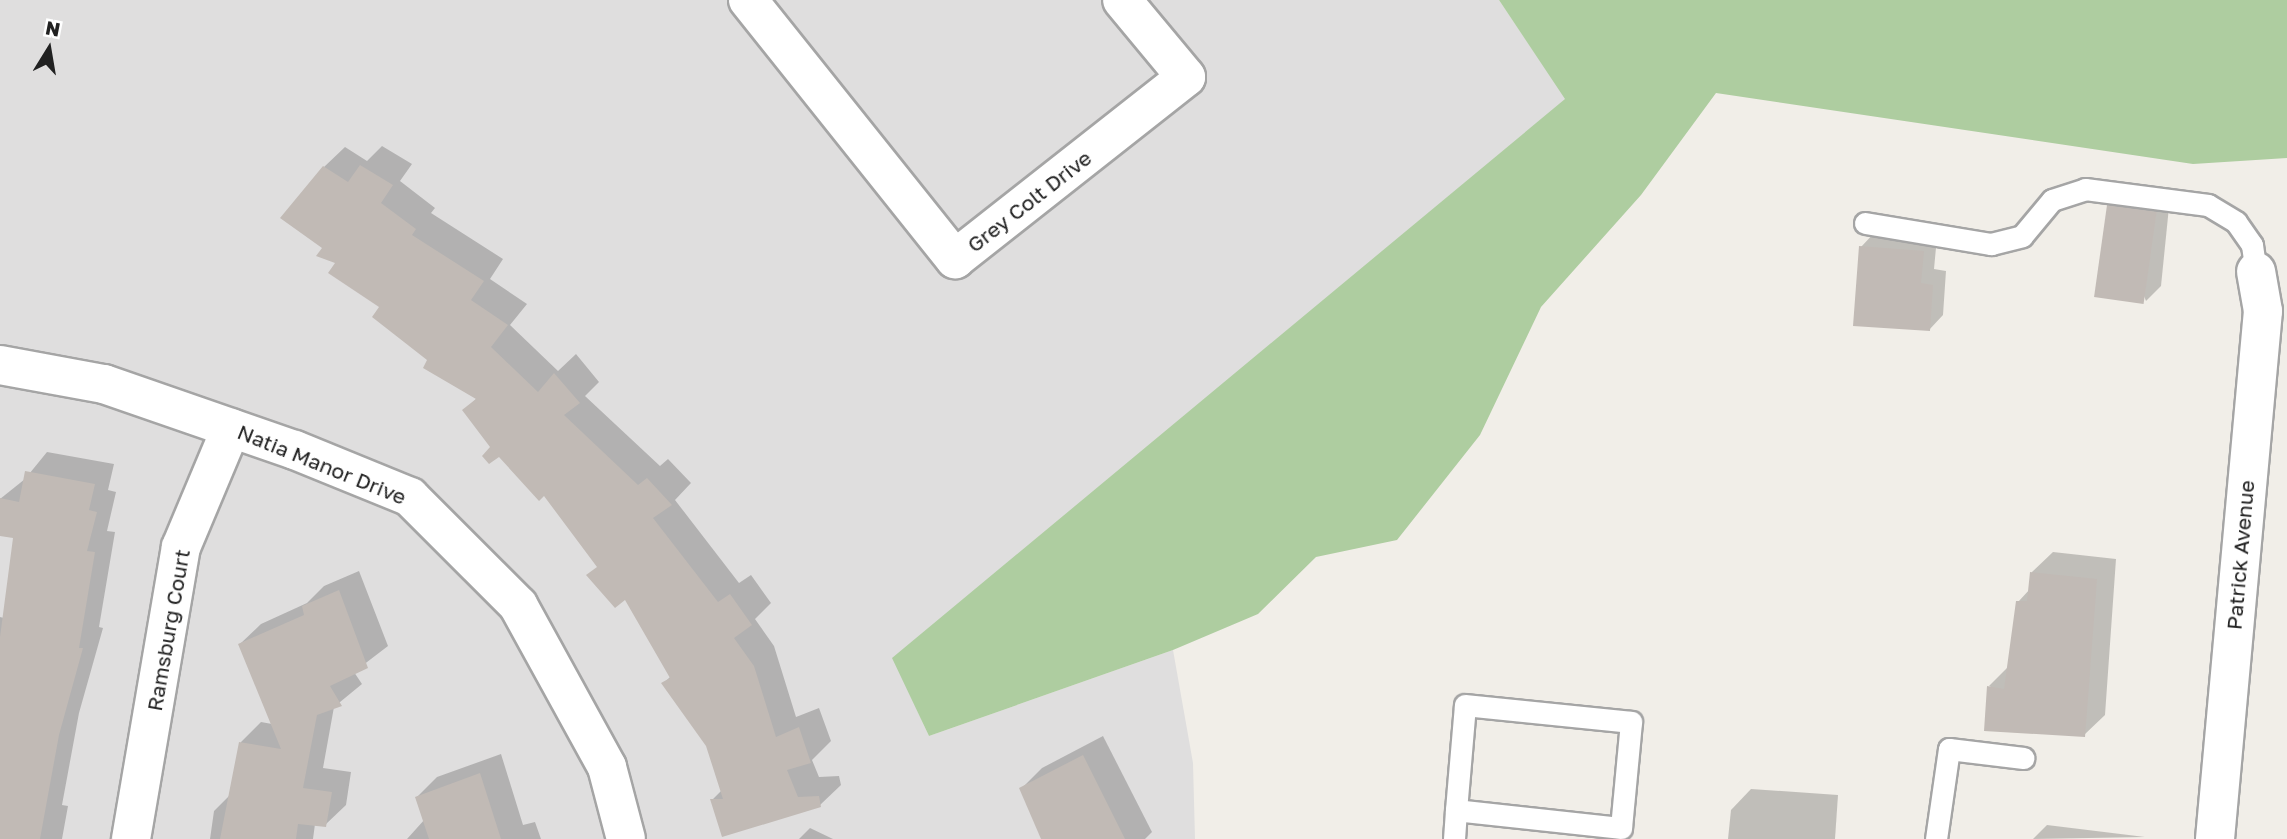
<!DOCTYPE html>
<style>
body{margin:0}
#map{position:relative;width:2287px;height:839px;overflow:hidden;background:#f1eee8;font-family:"Golos Text",sans-serif}
div>[style]{position:absolute}
[style*='--x']{left:calc(var(--x)*1px);top:calc(var(--y)*1px);width:calc(var(--w)*1px);rotate:calc(var(--a)*1deg)}
.residential>*{inset:0;background:#dfdede}
.forest>*{inset:0;background:#aecda0}
.shadow>*{inset:0;background:#0003}
.building>*{inset:0;background:#c1bab5;transform-origin:0 0}
.roads{filter:drop-shadow(2px 0 #a5a5a5) drop-shadow(-2px 0 #a5a5a5) drop-shadow(0 2px #a5a5a5) drop-shadow(0 -2px #a5a5a5)}
.service>*{height:21px;margin:-10.5px;padding:0 10.5px;transform-origin:10.5px;border-radius:10.5px;background:#fff}
.minor>*{height:38px;margin:-19px;padding:0 19px;transform-origin:19px;border-radius:19px;background:#fff}
span{translate:-50% -50%;white-space:nowrap;text-align:center;line-height:1.15;-webkit-text-stroke:6px #fff;paint-order:stroke}
.street-label{font-size:21px;color:#212121}
.north{position:absolute;left:14px;top:14px;width:70px;height:70px;-webkit-text-stroke:5px #fff;paint-order:stroke;rotate:11deg;font-size:19px;font-weight:700;line-height:28px;text-align:center;color:#212121}
.north::after{content:'';display:block;margin:auto;width:24px;height:32px;background:#212121;clip-path:polygon(50% 0,100% 100%,50% 72%,0 100%)}
</style>
<div id="map">
<div class="residential">
<i style="clip-path:polygon(0 0,1499px 0,1566px 99px,893px 658px,929px 736px,1173px 650px,1193px 763px,1195px 839px,0 839px)"></i>
</div>
<div class="forest">
<i style="clip-path:polygon(1499px 0,2287px 0,2287px 158px,2193px 164px,1716px 93px,1641px 195px,1541px 307px,1480px 435px,1397px 540px,1316px 557px,1258px 614px,1173px 650px,929px 736px,892px 658px,1565px 99px)"></i>
</div>
<div class="shadow">
<i style="clip-path:polygon(382px 146px,412px 164px,400px 181px,435px 208px,431px 213px,503px 259px,490px 279px,527px 304px,510px 325px,558px 371px,576px 354px,599px 382px,585px 396px,660px 466px,668px 459px,691px 483px,675px 500px,739px 583px,751px 575px,771px 603px,755px 619px,774px 646px,796px 717px,819px 708px,831px 741px,812px 760px,819px 777px,839px 776px,841px 785px,820px 805px,712px 800px,722px 790px,708px 745px,664px 683px,671px 676px,625px 598px,544px 494px,492px 447px,465px 410px,477px 398px,429px 359px,324px 247px,324px 167px,345px 147px,367px 161px)"></i>
<i style="clip-path:polygon(2123px 191px,2170px 197px,2161px 286px,2146px 301px,2109px 206px)"></i>
<i style="clip-path:polygon(1875px 232px,1937px 237px,1934px 269px,1946px 271px,1943px 315px,1929px 330px,1861px 247px)"></i>
<i style="clip-path:polygon(47px 452px,114px 464px,108px 490px,116px 492px,107px 531px,115px 532px,99px 627px,103px 628px,79px 713px,62px 805px,68px 806px,62px 839px,0 839px,0 617px,8px 619px,15px 536px,0 534px,0 499px,25px 479px)"></i>
<i style="clip-path:polygon(2053px 552px,2116px 559px,2105px 715px,2084px 735px,1989px 686px,2009px 666px,2018px 602px,2030px 589px,2032px 572px)"></i>
<i style="clip-path:polygon(359px 571px,388px 646px,354px 672px,362px 684px,334px 707px,323px 768px,351px 772px,346px 805px,325px 825px,315px 824px,313px 839px,210px 839px,214px 811px,229px 796px,241px 742px,261px 722px,272px 724px,240px 644px,261px 624px,307px 603px,324px 586px)"></i>
<i style="clip-path:polygon(1103px 736px,1152px 832px,1145px 839px,1043px 839px,1022px 788px,1042px 768px)"></i>
<i style="clip-path:polygon(501px 754px,523px 825px,535px 822px,541px 839px,407px 839px,425px 819px,417px 797px,437px 777px)"></i>
<i style="clip-path:polygon(1751px 789px,1838px 795px,1835px 839px,1728px 839px,1731px 810px)"></i>
<i style="clip-path:polygon(2047px 825px,2145px 837px,2033px 839px)"></i>
<i style="clip-path:polygon(810px 828px,833px 839px,799px 839px)"></i>
</div>
<div class="building">
<i style="clip-path:polygon(360px 165px,393px 185px,381px 203px,416px 229px,412px 235px,484px 281px,471px 300px,508px 325px,491px 347px,538px 392px,554px 373px,580px 403px,564px 415px,638px 485px,647px 478px,672px 505px,653px 518px,718px 602px,730px 594px,752px 625px,734px 638px,754px 666px,776px 737px,799px 727px,811px 763px,787px 770px,798px 797px,819px 796px,821px 807px,722px 837px,710px 799px,723px 799px,706px 746px,661px 683px,670px 678px,625px 600px,615px 608px,586px 575px,597px 567px,544px 496px,539px 501px,499px 457px,489px 464px,482px 456px,490px 447px,462px 410px,476px 399px,423px 368px,427px 360px,372px 317px,379px 307px,328px 273px,335px 263px,316px 256px,322px 248px,280px 218px,323px 166px,348px 182px)"></i>
<i style="left:2107px;top:205px;width:50px;height:93px;rotate:8deg"></i>
<i style="clip-path:polygon(1859px 246px,1924px 251px,1921px 283px,1933px 285px,1930px 331px,1853px 326px)"></i>
<i style="clip-path:polygon(25px 471px,95px 484px,89px 510px,97px 512px,87px 551px,95px 552px,79px 648px,83px 648px,59px 735px,40px 839px,0 839px,0 637px,13px 538px,0 536px,0 498px,19px 502px)"></i>
<i style="clip-path:polygon(2030px 572px,2097px 579px,2085px 737px,1984px 731px,1987px 686px,2004px 689px,2016px 601px,2027px 601px)"></i>
<i style="clip-path:polygon(339px 590px,368px 668px,330px 686px,342px 706px,317px 715px,303px 788px,332px 792px,326px 827px,298px 824px,296px 839px,220px 839px,239px 742px,281px 749px,238px 644px,304px 615px,302px 606px)"></i>
<i style="clip-path:polygon(1083px 755px,1125px 839px,1041px 839px,1019px 788px)"></i>
<i style="clip-path:polygon(480px 773px,501px 839px,429px 839px,415px 797px)"></i>
</div>
<div class="roads">
<div class="service">
<i style="--x:1865;--y:223;--w:128;--a:9.5"></i>
<i style="--x:1991;--y:244;--w:32;--a:-14"></i>
<i style="--x:2022;--y:236;--w:47;--a:-50.2"></i>
<i style="--x:2052;--y:200;--w:35;--a:-18"></i>
<i style="--x:2085;--y:189;--w:124;--a:7.4"></i>
<i style="--x:2208;--y:205;--w:33;--a:31"></i>
<i style="--x:2236;--y:222;--w:28;--a:55"></i>
<i style="--x:2252;--y:245;--w:27;--a:82"></i>
<i style="--x:1454;--y:839;--w:29;--a:-86"></i>
<i style="--x:1456;--y:810;--w:105;--a:-85.1"></i>
<i style="--x:1465;--y:705;--w:167;--a:5.8"></i>
<i style="--x:1631;--y:722;--w:106;--a:95.4"></i>
<i style="--x:1621;--y:828;--w:166;--a:-173.8"></i>
<i style="--x:1936;--y:839;--w:91;--a:-81.8"></i>
<i style="--x:1949;--y:749;--w:75;--a:6.9"></i>
</div>
<div class="minor">
<i style="--x:748;--y:0;--w:332;--a:51.4"></i>
<i style="--x:955;--y:259;--w:294;--a:-38.2"></i>
<i style="--x:1186;--y:77;--w:100;--a:-129.7"></i>
<i style="--x:0;--y:365;--w:106;--a:10.4"></i>
<i style="--x:104;--y:384;--w:202;--a:19.1"></i>
<i style="--x:295;--y:450;--w:124;--a:22.2"></i>
<i style="--x:410;--y:497;--w:153;--a:45"></i>
<i style="--x:518;--y:605;--w:185;--a:61.2"></i>
<i style="--x:607;--y:767;--w:74;--a:75.2"></i>
<i style="--x:131;--y:839;--w:296;--a:-80.3"></i>
<i style="--x:181;--y:547;--w:129;--a:-67.2"></i>
<i style="--x:2215;--y:839;--w:530;--a:-84.81"></i>
<i style="--x:2263;--y:311;--w:40;--a:-100"></i>
</div>
</div>
<div class="street-label">
<span style="left:1029px;top:201px;rotate:-38deg">Grey Colt Drive</span>
<span style="left:322px;top:464px;rotate:22deg">Natia Manor Drive</span>
<span style="left:2240px;top:555px;rotate:-85deg">Patrick Avenue</span>
<span style="left:168px;top:630px;rotate:-80deg">Ramsburg Court</span>
</div>
<div class="north">N</div>
</div>
